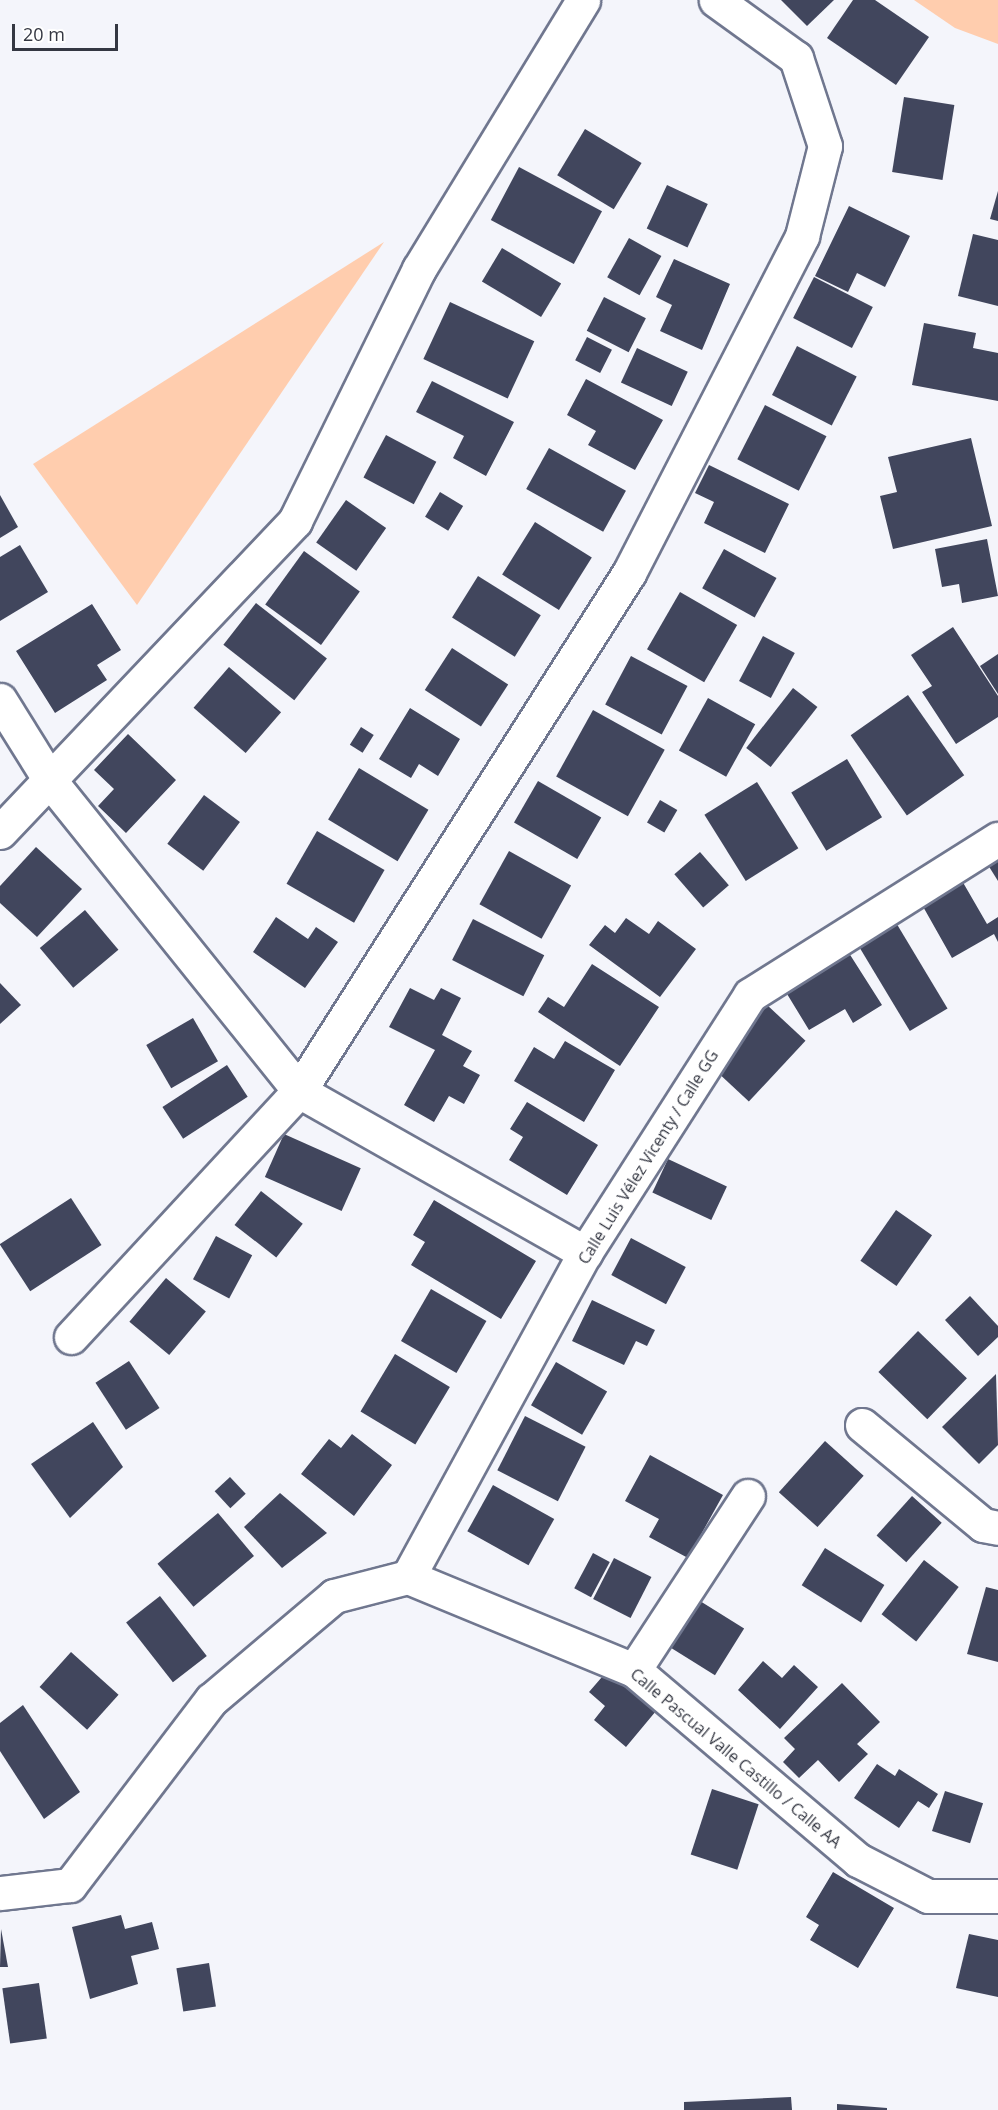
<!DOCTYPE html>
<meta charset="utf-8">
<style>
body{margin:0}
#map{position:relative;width:998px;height:2110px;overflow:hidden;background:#f4f5fb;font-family:"Open Sans",sans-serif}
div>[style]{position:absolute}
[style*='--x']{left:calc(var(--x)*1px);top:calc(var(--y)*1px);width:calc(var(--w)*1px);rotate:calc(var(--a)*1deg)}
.green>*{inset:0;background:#ffcdae}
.building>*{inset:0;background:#41465d;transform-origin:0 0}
.roads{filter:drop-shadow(2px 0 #70778f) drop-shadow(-2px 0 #70778f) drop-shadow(0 2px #70778f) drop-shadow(0 -2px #70778f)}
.minor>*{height:33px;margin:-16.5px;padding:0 16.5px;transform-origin:16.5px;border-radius:16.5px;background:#fff}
span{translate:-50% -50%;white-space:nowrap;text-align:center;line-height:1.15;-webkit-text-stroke:6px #fff;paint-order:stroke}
.street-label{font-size:16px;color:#343742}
.scale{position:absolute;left:12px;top:24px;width:106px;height:27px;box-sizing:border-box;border:3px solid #343742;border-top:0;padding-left:8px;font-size:18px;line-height:21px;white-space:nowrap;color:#343742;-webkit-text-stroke:4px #fff;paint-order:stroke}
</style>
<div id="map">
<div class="green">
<i style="clip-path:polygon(914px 0,998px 0,998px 44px,955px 28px)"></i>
<i style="clip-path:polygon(384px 242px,137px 605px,33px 464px)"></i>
</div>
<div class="building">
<i style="clip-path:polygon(781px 0,834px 0,807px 26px)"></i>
<i style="clip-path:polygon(853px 0,875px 0,929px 37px,896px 85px,827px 38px)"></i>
<i style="left:904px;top:97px;width:51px;height:76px;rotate:9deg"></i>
<i style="left:585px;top:129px;width:66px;height:54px;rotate:31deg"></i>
<i style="left:519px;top:167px;width:94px;height:60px;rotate:28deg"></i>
<i style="left:667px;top:185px;width:45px;height:48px;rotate:25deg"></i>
<i style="clip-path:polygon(998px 191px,998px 221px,990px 219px)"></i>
<i style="clip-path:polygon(849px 206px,910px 236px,885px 287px,857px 273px,848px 292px,815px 276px)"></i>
<i style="clip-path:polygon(973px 234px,998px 240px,998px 306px,958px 296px)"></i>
<i style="left:629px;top:238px;width:37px;height:45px;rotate:29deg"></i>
<i style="left:502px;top:248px;width:69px;height:39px;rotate:31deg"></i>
<i style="clip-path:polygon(674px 259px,730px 284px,702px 350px,660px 331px,672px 305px,656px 297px)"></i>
<i style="left:814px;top:277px;width:66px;height:46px;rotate:27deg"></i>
<i style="left:604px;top:297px;width:47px;height:38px;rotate:27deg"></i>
<i style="left:450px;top:302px;width:93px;height:63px;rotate:25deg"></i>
<i style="clip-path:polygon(924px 323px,976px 333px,973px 348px,998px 353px,998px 401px,912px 385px)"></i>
<i style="left:587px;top:337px;width:28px;height:26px;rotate:27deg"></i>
<i style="left:797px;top:346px;width:67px;height:55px;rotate:27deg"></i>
<i style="left:637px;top:348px;width:56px;height:38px;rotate:25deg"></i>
<i style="clip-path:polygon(586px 379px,663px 420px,635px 470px,588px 445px,596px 431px,567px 415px)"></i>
<i style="clip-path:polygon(432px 381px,514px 422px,486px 476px,453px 458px,464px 436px,416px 412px)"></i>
<i style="left:765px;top:405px;width:69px;height:61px;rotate:27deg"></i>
<i style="left:386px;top:435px;width:57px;height:48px;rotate:28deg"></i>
<i style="clip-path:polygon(971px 438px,992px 526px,893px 549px,880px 496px,897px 492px,888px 457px)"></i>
<i style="left:549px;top:448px;width:88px;height:47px;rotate:29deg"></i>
<i style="clip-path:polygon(709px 465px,789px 504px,765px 553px,704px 523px,714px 502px,695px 493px)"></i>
<i style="left:440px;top:492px;width:27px;height:29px;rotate:31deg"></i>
<i style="clip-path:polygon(0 495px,18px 527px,0 538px)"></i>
<i style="left:346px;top:500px;width:49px;height:52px;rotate:35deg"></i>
<i style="left:535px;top:522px;width:67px;height:62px;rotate:32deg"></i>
<i style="clip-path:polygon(987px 539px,998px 596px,962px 603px,959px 584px,942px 587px,935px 549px)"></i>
<i style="clip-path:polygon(20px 545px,48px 592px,0 621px,0 557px)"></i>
<i style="left:724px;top:549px;width:60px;height:45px;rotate:29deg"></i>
<i style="left:304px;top:551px;width:69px;height:66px;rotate:36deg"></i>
<i style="left:478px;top:576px;width:74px;height:49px;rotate:32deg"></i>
<i style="left:680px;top:592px;width:66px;height:66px;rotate:30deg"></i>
<i style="left:256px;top:603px;width:90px;height:53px;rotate:38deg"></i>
<i style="clip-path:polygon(92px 604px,121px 650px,97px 665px,107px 680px,55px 713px,16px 651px)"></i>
<i style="clip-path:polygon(953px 627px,998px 696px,998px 717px,956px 744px,922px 692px,932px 686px,911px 655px)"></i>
<i style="left:763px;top:636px;width:36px;height:51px;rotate:28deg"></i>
<i style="left:452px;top:648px;width:67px;height:50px;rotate:33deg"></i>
<i style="clip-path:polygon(998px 654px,998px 694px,980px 666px)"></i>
<i style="left:631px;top:656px;width:64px;height:55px;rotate:28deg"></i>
<i style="left:229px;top:667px;width:69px;height:54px;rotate:41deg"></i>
<i style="left:793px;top:688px;width:31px;height:76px;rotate:38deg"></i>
<i style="left:908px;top:695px;width:98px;height:70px;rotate:55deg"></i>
<i style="left:708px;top:698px;width:54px;height:60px;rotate:29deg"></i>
<i style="clip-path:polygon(410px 708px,460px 739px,438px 776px,419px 764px,411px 778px,379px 759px)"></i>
<i style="left:593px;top:710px;width:82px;height:76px;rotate:29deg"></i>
<i style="left:361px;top:727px;width:15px;height:21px;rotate:32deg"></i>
<i style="clip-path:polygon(128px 734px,176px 780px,126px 833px,98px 806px,114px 789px,94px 770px)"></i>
<i style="left:847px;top:759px;width:68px;height:65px;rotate:59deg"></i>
<i style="left:359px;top:768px;width:81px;height:60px;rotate:31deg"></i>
<i style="left:538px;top:781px;width:73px;height:48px;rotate:30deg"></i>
<i style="left:757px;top:782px;width:78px;height:62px;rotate:58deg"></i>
<i style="left:204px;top:795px;width:45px;height:61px;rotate:37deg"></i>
<i style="left:660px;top:800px;width:20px;height:26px;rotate:30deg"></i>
<i style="left:317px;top:831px;width:78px;height:61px;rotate:30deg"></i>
<i style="clip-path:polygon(36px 847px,82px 889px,37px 937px,0 903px,0 886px)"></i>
<i style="left:509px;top:851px;width:71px;height:61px;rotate:29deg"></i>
<i style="left:700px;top:852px;width:44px;height:34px;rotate:49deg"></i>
<i style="clip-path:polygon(998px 859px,998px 881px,988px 865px)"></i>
<i style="clip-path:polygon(961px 879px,987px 924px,998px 917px,998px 942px,994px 934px,952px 958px,921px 903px)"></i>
<i style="left:85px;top:910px;width:52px;height:59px;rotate:50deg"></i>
<i style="clip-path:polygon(276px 917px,308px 939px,316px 927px,338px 942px,305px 988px,253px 952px)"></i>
<i style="clip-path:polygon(626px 918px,649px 934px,658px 921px,696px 949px,660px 997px,589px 945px,605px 925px,615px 933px)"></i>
<i style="left:473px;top:919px;width:80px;height:46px;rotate:27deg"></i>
<i style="left:895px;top:921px;width:102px;height:44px;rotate:59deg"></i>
<i style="clip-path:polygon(847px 950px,882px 1005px,853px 1023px,845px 1009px,809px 1030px,784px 989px)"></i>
<i style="clip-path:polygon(592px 964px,659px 1007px,620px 1066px,538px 1012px,548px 997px,564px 1007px)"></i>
<i style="clip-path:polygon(0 983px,21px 1005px,0 1024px)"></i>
<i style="clip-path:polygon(410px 988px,434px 1000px,441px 988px,461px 998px,442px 1035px,472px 1051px,463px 1066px,480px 1075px,464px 1104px,449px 1096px,434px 1122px,404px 1105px,435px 1050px,389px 1027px)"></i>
<i style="left:766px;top:1004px;width:54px;height:83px;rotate:43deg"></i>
<i style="left:193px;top:1018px;width:50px;height:54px;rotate:60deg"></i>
<i style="clip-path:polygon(565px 1041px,615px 1070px,584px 1122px,514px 1081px,534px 1047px,554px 1059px)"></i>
<i style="left:227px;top:1065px;width:38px;height:77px;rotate:57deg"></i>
<i style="clip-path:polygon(527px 1102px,598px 1145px,567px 1195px,509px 1160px,523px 1137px,510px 1129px)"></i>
<i style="left:284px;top:1134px;width:84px;height:47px;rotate:24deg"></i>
<i style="left:668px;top:1159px;width:65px;height:37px;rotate:25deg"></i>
<i style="left:261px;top:1191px;width:53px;height:43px;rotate:38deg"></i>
<i style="left:71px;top:1198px;width:56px;height:85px;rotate:57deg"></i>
<i style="clip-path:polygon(434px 1200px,536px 1261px,501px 1319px,411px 1265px,425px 1242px,413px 1235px)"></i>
<i style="left:896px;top:1210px;width:44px;height:62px;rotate:35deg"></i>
<i style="left:216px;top:1236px;width:41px;height:49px;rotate:28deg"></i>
<i style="left:631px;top:1238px;width:62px;height:42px;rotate:28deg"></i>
<i style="left:166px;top:1278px;width:52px;height:57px;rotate:40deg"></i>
<i style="left:431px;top:1289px;width:64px;height:60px;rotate:30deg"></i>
<i style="clip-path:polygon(970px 1296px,998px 1326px,998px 1337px,978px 1356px,945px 1320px)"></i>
<i style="clip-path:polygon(592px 1300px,655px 1330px,647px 1346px,636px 1341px,624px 1365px,572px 1341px)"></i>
<i style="left:918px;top:1331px;width:68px;height:57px;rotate:44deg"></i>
<i style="left:395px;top:1354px;width:64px;height:67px;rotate:31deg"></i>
<i style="left:129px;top:1361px;width:56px;height:40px;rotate:57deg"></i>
<i style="left:556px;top:1362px;width:59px;height:50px;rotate:30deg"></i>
<i style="clip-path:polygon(996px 1374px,998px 1445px,979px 1464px,942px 1427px)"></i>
<i style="left:525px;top:1416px;width:68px;height:61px;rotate:27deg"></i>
<i style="clip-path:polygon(93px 1422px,123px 1467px,70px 1518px,31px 1464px)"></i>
<i style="clip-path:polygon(352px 1434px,392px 1465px,354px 1516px,301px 1474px,329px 1439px,341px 1448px)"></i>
<i style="left:825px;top:1441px;width:52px;height:69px;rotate:42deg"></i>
<i style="clip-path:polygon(650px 1455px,723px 1495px,688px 1558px,649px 1537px,659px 1519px,625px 1501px)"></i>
<i style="left:230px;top:1477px;width:23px;height:21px;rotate:47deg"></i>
<i style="left:493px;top:1485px;width:70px;height:53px;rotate:29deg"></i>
<i style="clip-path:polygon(280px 1493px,327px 1533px,282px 1568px,244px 1527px)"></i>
<i style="left:912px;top:1496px;width:40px;height:53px;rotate:42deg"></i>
<i style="left:218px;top:1513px;width:56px;height:79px;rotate:50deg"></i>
<i style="left:825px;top:1548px;width:70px;height:44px;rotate:32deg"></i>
<i style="left:593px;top:1553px;width:19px;height:40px;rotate:28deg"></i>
<i style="left:614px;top:1558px;width:42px;height:46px;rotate:27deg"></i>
<i style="left:924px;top:1560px;width:44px;height:69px;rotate:38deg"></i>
<i style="clip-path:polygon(986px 1587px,998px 1590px,998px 1662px,967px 1654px)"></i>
<i style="left:160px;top:1596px;width:76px;height:43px;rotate:52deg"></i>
<i style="left:700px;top:1601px;width:52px;height:55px;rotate:32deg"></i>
<i style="left:71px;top:1652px;width:64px;height:47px;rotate:42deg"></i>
<i style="clip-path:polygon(763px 1661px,782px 1678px,794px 1665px,818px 1687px,780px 1729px,738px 1690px)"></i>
<i style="clip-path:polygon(608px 1670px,656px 1711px,626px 1747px,594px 1720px,605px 1706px,589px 1692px)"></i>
<i style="clip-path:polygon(842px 1683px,880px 1722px,857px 1744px,868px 1754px,839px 1782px,818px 1760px,799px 1778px,783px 1762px,795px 1749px,784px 1738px)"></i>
<i style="clip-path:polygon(23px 1705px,80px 1792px,44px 1819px,0 1751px,0 1723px)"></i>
<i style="clip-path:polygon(877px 1764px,895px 1776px,899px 1769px,938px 1794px,929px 1808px,918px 1801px,899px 1828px,854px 1798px)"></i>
<i style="left:712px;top:1789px;width:49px;height:69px;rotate:18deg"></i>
<i style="left:945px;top:1791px;width:40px;height:42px;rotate:18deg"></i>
<i style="clip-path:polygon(833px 1872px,894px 1908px,858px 1968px,810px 1940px,819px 1925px,806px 1917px)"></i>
<i style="clip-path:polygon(121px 1915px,125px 1929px,152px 1922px,159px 1949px,131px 1956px,138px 1984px,90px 1999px,72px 1927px)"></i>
<i style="clip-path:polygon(1px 1929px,8px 1967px,0 1967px)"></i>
<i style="clip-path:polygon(969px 1934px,998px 1940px,998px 1997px,956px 1988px)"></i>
<i style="left:209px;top:1963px;width:44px;height:33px;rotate:81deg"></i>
<i style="left:39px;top:1983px;width:56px;height:37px;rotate:82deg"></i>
<i style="clip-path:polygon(791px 2097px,792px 2110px,684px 2110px,684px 2102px)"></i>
<i style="clip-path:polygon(837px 2104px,887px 2108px,887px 2110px,837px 2110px)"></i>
</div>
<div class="roads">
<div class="minor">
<i style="--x:0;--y:700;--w:97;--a:58.1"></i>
<i style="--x:51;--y:782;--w:396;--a:51.2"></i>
<i style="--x:299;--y:1091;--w:329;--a:29.5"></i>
<i style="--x:0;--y:832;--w:429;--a:-46.5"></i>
<i style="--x:295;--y:521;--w:281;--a:-63.8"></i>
<i style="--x:419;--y:269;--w:315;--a:-58.6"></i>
<i style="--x:71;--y:1337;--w:335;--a:-47.2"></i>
<i style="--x:299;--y:1091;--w:614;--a:-57.5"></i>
<i style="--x:629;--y:573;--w:379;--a:-62.8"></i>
<i style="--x:802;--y:236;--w:93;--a:-75.7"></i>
<i style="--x:825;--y:146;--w:93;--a:-108.2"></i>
<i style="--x:796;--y:58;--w:99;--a:-144.1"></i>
<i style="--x:862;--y:1425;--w:157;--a:39.6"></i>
<i style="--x:983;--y:1525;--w:15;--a:11"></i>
<i style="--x:408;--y:1577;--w:369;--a:-61.4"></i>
<i style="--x:585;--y:1253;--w:306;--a:-57.4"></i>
<i style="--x:750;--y:995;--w:293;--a:-32.2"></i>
<i style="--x:634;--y:1670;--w:208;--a:-56.8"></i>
<i style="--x:0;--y:1893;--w:70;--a:-6.5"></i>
<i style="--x:70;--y:1885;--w:233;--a:-52.7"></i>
<i style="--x:211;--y:1700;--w:161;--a:-40.2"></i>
<i style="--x:334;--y:1596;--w:76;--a:-14.4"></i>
<i style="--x:408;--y:1577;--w:244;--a:22.4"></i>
<i style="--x:634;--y:1670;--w:294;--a:40.3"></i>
<i style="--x:858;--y:1860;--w:79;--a:27.2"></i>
<i style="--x:928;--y:1896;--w:70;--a:0"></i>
</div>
</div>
<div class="street-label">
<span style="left:648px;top:1157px;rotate:-58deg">Calle Luis Vélez Vicenty / Calle GG</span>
<span style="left:736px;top:1758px;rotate:40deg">Calle Pascual Valle Castillo / Calle AA</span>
</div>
<div class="scale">20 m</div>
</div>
